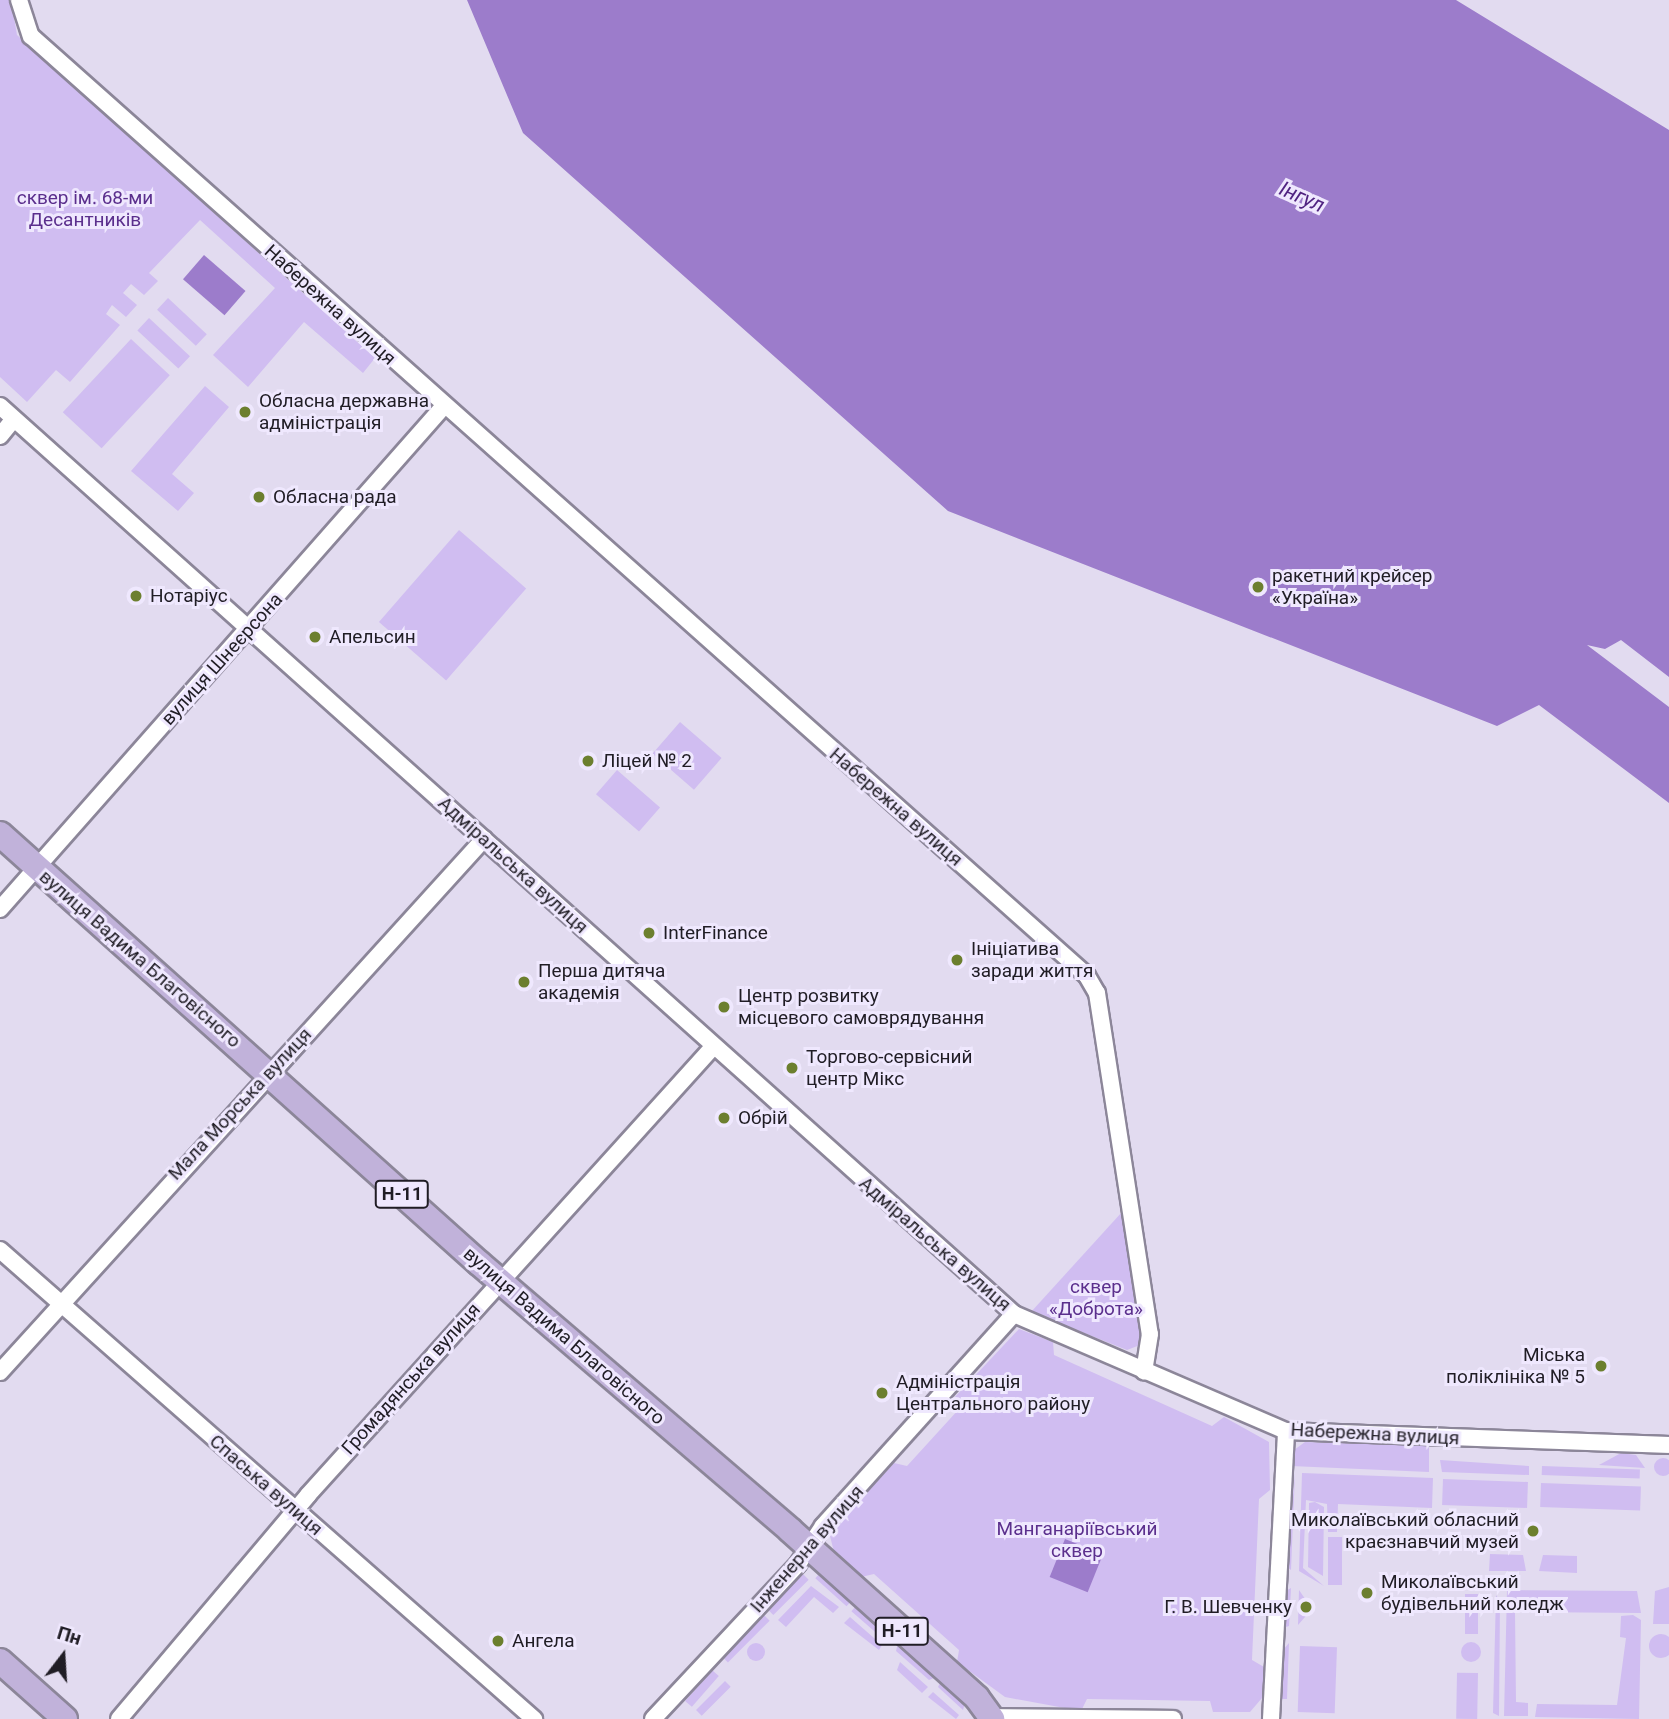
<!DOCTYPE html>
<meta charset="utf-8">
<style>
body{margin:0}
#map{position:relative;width:1669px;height:1719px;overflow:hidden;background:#e2dbf0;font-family:Roboto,sans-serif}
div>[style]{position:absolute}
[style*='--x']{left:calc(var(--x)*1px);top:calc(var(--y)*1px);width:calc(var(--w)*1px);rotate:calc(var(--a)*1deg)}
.green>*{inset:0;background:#d0bdf1;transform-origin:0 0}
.round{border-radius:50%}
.water>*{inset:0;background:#9c7ccb;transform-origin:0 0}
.roads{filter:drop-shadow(2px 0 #8c8699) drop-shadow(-2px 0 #8c8699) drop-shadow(0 2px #8c8699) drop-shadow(0 -2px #8c8699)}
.street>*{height:16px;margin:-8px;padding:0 8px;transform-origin:8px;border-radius:8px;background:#fff}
.primary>*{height:24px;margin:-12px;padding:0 12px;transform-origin:12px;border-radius:12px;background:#c1b2da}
.dots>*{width:19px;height:19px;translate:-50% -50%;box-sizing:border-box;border:4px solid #efe8fe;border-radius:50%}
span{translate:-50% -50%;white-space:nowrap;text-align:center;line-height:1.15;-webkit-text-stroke:6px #efe8fe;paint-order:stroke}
.shield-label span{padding:2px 5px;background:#efe8fe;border:2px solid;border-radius:5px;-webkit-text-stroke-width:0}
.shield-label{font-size:18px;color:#201d25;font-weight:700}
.park-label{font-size:19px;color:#5b2f8d}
.street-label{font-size:19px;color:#201d25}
.poi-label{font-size:19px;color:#201d25}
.left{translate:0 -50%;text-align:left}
.right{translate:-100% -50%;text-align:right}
.water-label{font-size:21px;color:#502381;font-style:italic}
.north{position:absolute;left:28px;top:1621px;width:70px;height:70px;-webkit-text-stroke:5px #efe8fe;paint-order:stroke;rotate:17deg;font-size:19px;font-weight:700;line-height:28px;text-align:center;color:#201d25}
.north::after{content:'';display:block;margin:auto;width:24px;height:32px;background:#201d25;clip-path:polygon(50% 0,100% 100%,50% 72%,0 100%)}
</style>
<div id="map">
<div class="green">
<i style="clip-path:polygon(0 0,11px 0,17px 35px,375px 358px,363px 373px,304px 322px,248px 387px,213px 355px,275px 288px,200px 220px,149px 273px,158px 281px,144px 295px,131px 284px,123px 293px,137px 305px,126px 317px,112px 305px,106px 314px,120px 325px,70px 382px,56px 370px,27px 402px,0 377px)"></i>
<i style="left:168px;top:298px;width:53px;height:16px;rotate:43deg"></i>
<i style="left:149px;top:318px;width:56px;height:17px;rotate:43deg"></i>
<i style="left:131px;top:339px;width:53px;height:100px;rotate:43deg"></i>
<i style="clip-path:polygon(205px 386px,229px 407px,172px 474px,194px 493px,178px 511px,131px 471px)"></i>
<i style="left:459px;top:530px;width:89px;height:122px;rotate:41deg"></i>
<i style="left:680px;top:722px;width:55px;height:42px;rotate:41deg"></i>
<i style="left:617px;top:770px;width:57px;height:32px;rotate:41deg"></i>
<i style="clip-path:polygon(1122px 1212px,1142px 1332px,1140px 1345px,1127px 1350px,1031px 1312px)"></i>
<i style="clip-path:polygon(1019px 1329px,1053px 1342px,1054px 1355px,1212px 1426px,1224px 1417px,1269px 1442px,1270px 1490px,1259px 1499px,1252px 1660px,1264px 1667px,1262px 1698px,1250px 1712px,1213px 1712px,1210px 1701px,1087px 1699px,1081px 1711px,1005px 1697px,957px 1662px,959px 1650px,874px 1574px,861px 1577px,834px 1552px,830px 1536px,838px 1523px,894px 1463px,907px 1466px,959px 1409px,955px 1397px)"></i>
<i style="clip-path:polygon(1305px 1442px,1429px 1446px,1429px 1472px,1291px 1466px,1294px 1450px)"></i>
<i style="clip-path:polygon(1621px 1453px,1636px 1455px,1645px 1468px,1599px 1465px)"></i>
<i class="round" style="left:1654px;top:1458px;width:18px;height:18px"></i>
<i style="clip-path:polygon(1440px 1460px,1529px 1466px,1529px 1475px,1442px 1472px)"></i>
<i style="left:1542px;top:1466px;width:98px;height:9px;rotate:2deg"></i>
<i style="clip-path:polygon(1295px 1472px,1291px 1570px,1287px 1567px)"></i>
<i style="clip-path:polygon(1302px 1473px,1433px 1478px,1432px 1508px,1338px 1504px,1337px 1532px,1328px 1532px,1327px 1504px,1306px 1500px,1303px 1568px,1324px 1586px,1299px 1571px)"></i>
<i style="left:1443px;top:1479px;width:85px;height:26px;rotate:2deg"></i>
<i style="left:1541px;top:1483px;width:100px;height:24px;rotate:2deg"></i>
<i style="clip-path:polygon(1315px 1502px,1324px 1507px,1323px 1576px,1308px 1567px,1309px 1503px)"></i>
<i style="left:1328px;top:1537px;width:14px;height:48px"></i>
<i style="clip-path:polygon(1490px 1554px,1523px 1555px,1526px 1571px,1489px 1571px)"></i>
<i style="clip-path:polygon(1543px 1555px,1577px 1556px,1577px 1573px,1539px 1571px)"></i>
<i style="left:820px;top:1573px;width:42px;height:7px;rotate:42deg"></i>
<i style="left:803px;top:1574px;width:8px;height:50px;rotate:45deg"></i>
<i style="clip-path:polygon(811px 1586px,839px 1607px,833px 1613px,814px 1597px,786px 1627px,778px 1620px)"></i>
<i style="clip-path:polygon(1669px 1587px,1669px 1624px,1653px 1624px,1655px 1591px)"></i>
<i style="clip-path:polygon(1291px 1588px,1289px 1626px,1286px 1627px,1286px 1591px)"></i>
<i style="clip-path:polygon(1299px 1590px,1312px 1609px,1298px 1625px)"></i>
<i style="clip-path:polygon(1507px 1590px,1637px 1591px,1641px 1613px,1515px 1612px,1516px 1702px,1528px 1703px,1528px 1716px,1504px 1716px)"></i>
<i style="left:1465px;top:1594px;width:13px;height:40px"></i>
<i style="clip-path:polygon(1496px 1595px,1500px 1601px,1499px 1716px,1493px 1713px)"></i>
<i style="left:856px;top:1606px;width:46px;height:7px;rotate:41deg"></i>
<i style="left:764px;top:1615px;width:8px;height:59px;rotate:45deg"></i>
<i style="clip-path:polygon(1633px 1615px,1641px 1620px,1639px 1719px,1535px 1717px,1537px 1704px,1617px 1705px,1626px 1638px,1620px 1637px,1621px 1616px)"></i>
<i style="clip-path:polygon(850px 1617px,882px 1645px,879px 1650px,844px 1623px)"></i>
<i class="round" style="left:1649px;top:1634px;width:24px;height:24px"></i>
<i class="round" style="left:1461px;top:1642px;width:20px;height:20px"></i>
<i style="clip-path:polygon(898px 1643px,936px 1677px,929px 1680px,896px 1651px)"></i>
<i style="clip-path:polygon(1289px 1643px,1287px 1699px,1282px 1699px,1283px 1650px)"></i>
<i class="round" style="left:747px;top:1643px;width:18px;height:18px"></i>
<i style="left:1300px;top:1646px;width:37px;height:66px;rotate:2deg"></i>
<i style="clip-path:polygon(900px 1662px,928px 1687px,922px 1693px,897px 1670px)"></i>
<i style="left:712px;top:1670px;width:9px;height:41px;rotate:41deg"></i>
<i style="left:1478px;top:1673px;width:46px;height:21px;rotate:91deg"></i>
<i style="left:725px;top:1681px;width:8px;height:41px;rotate:45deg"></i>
<i style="clip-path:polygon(941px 1681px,965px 1703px,963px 1710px,938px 1687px)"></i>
<i style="clip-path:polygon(933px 1692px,959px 1715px,956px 1719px,928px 1697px)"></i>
</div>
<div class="water">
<i style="clip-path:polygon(467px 0,1456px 0,1669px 130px,1669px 677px,1621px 640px,1605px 649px,1587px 645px,1669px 707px,1669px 803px,1539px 705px,1497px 726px,948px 511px,523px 133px)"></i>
<i style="left:204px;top:255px;width:55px;height:32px;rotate:41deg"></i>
<i style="left:1065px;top:1539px;width:41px;height:41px;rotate:22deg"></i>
</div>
<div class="roads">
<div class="street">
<i style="--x:19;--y:0;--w:38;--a:72"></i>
<i style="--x:31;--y:36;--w:1414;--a:41.67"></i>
<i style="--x:1087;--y:976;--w:20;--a:60"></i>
<i style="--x:1097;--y:993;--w:345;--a:81.2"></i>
<i style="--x:1150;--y:1334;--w:38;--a:99"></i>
<i style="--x:0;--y:406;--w:1361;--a:41.84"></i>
<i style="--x:1014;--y:1314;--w:296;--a:23.3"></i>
<i style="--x:1286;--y:1431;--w:383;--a:2.1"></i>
<i style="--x:0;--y:436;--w:22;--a:-51"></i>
<i style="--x:0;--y:909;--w:670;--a:-48.57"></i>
<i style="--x:0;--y:1250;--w:711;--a:41.29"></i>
<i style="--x:0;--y:1372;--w:720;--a:-47.76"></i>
<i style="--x:991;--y:1717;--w:182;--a:0.6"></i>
<i style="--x:119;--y:1719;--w:293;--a:-49.8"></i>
<i style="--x:308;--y:1495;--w:604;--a:-47.89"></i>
<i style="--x:653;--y:1719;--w:212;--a:-46.9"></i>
<i style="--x:798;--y:1564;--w:45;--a:-56.7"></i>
<i style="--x:823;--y:1526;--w:285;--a:-48"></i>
<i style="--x:1271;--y:1719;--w:288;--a:-87"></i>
</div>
<div class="primary">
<i style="--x:0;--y:834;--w:644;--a:41.86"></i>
<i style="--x:480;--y:1264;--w:408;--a:40.6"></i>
<i style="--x:790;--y:1530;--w:251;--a:41.9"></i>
<i style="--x:977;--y:1698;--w:26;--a:54"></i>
<i style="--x:0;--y:1661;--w:87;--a:41.7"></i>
</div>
</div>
<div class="dots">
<i style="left:245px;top:412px;background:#6c7f2f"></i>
<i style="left:259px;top:497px;background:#6c7f2f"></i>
<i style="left:1258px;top:587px;background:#6c7f2f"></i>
<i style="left:136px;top:596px;background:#6c7f2f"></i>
<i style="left:315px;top:637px;background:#6c7f2f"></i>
<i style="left:588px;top:761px;background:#6c7f2f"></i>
<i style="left:649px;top:933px;background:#6c7f2f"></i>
<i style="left:957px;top:960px;background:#6c7f2f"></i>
<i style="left:524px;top:982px;background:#6c7f2f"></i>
<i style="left:724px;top:1007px;background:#6c7f2f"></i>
<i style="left:792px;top:1068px;background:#6c7f2f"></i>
<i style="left:724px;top:1118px;background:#6c7f2f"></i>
<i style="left:1601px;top:1366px;background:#6c7f2f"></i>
<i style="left:882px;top:1393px;background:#6c7f2f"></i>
<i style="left:1533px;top:1531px;background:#6c7f2f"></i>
<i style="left:1367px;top:1593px;background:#6c7f2f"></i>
<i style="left:1306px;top:1607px;background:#6c7f2f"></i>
<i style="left:498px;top:1641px;background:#6c7f2f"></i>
</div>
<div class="shield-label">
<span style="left:402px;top:1194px">Н-11</span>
<span style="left:902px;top:1631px">Н-11</span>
</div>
<div class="park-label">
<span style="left:85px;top:209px">сквер ім. 68-ми<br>Десантників</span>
<span style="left:1096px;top:1298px">сквер<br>«Доброта»</span>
<span style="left:1077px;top:1540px">Манганаріївський<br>сквер</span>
</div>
<div class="street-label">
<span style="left:330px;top:305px;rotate:42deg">Набережна вулиця</span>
<span style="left:222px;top:659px;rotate:-48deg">вулиця Шнеєрсона</span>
<span style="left:896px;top:807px;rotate:41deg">Набережна вулиця</span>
<span style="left:513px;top:865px;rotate:42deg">Адміральська вулиця</span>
<span style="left:140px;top:959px;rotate:41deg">вулиця Вадима Благовісного</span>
<span style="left:240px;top:1104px;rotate:-47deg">Мала Морська вулиця</span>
<span style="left:935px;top:1244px;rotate:41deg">Адміральська вулиця</span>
<span style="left:564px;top:1336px;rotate:41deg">вулиця Вадима Благовісного</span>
<span style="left:411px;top:1379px;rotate:-48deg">Громадянська вулиця</span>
<span style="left:1375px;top:1434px;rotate:3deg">Набережна вулиця</span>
<span style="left:266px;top:1485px;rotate:41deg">Спаська вулиця</span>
<span style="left:807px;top:1549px;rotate:-49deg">Інженерна вулиця</span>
</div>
<div class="poi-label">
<span class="left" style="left:259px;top:412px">Обласна державна<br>адміністрація</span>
<span class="left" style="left:273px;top:497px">Обласна рада</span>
<span class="left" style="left:1272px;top:587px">ракетний крейсер<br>«Україна»</span>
<span class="left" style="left:150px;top:596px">Нотаріус</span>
<span class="left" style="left:329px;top:637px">Апельсин</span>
<span class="left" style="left:602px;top:761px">Ліцей № 2</span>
<span class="left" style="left:663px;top:933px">InterFinance</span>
<span class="left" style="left:971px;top:960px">Ініціатива<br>заради життя</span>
<span class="left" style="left:538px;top:982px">Перша дитяча<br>академія</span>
<span class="left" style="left:738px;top:1007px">Центр розвитку<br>місцевого самоврядування</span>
<span class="left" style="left:806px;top:1068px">Торгово-сервісний<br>центр Мікс</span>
<span class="left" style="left:738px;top:1118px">Обрій</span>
<span class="right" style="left:1585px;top:1366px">Міська<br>поліклініка № 5</span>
<span class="left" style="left:896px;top:1393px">Адміністрація<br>Центрального району</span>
<span class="right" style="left:1519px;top:1531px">Миколаївський обласний<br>краєзнавчий музей</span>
<span class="left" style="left:1381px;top:1593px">Миколаївський<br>будівельний коледж</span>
<span class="right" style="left:1292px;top:1607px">Г. В. Шевченку</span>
<span class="left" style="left:512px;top:1641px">Ангела</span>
</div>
<div class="water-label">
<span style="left:1302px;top:197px;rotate:24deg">Інгул</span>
</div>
<div class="north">Пн</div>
</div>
